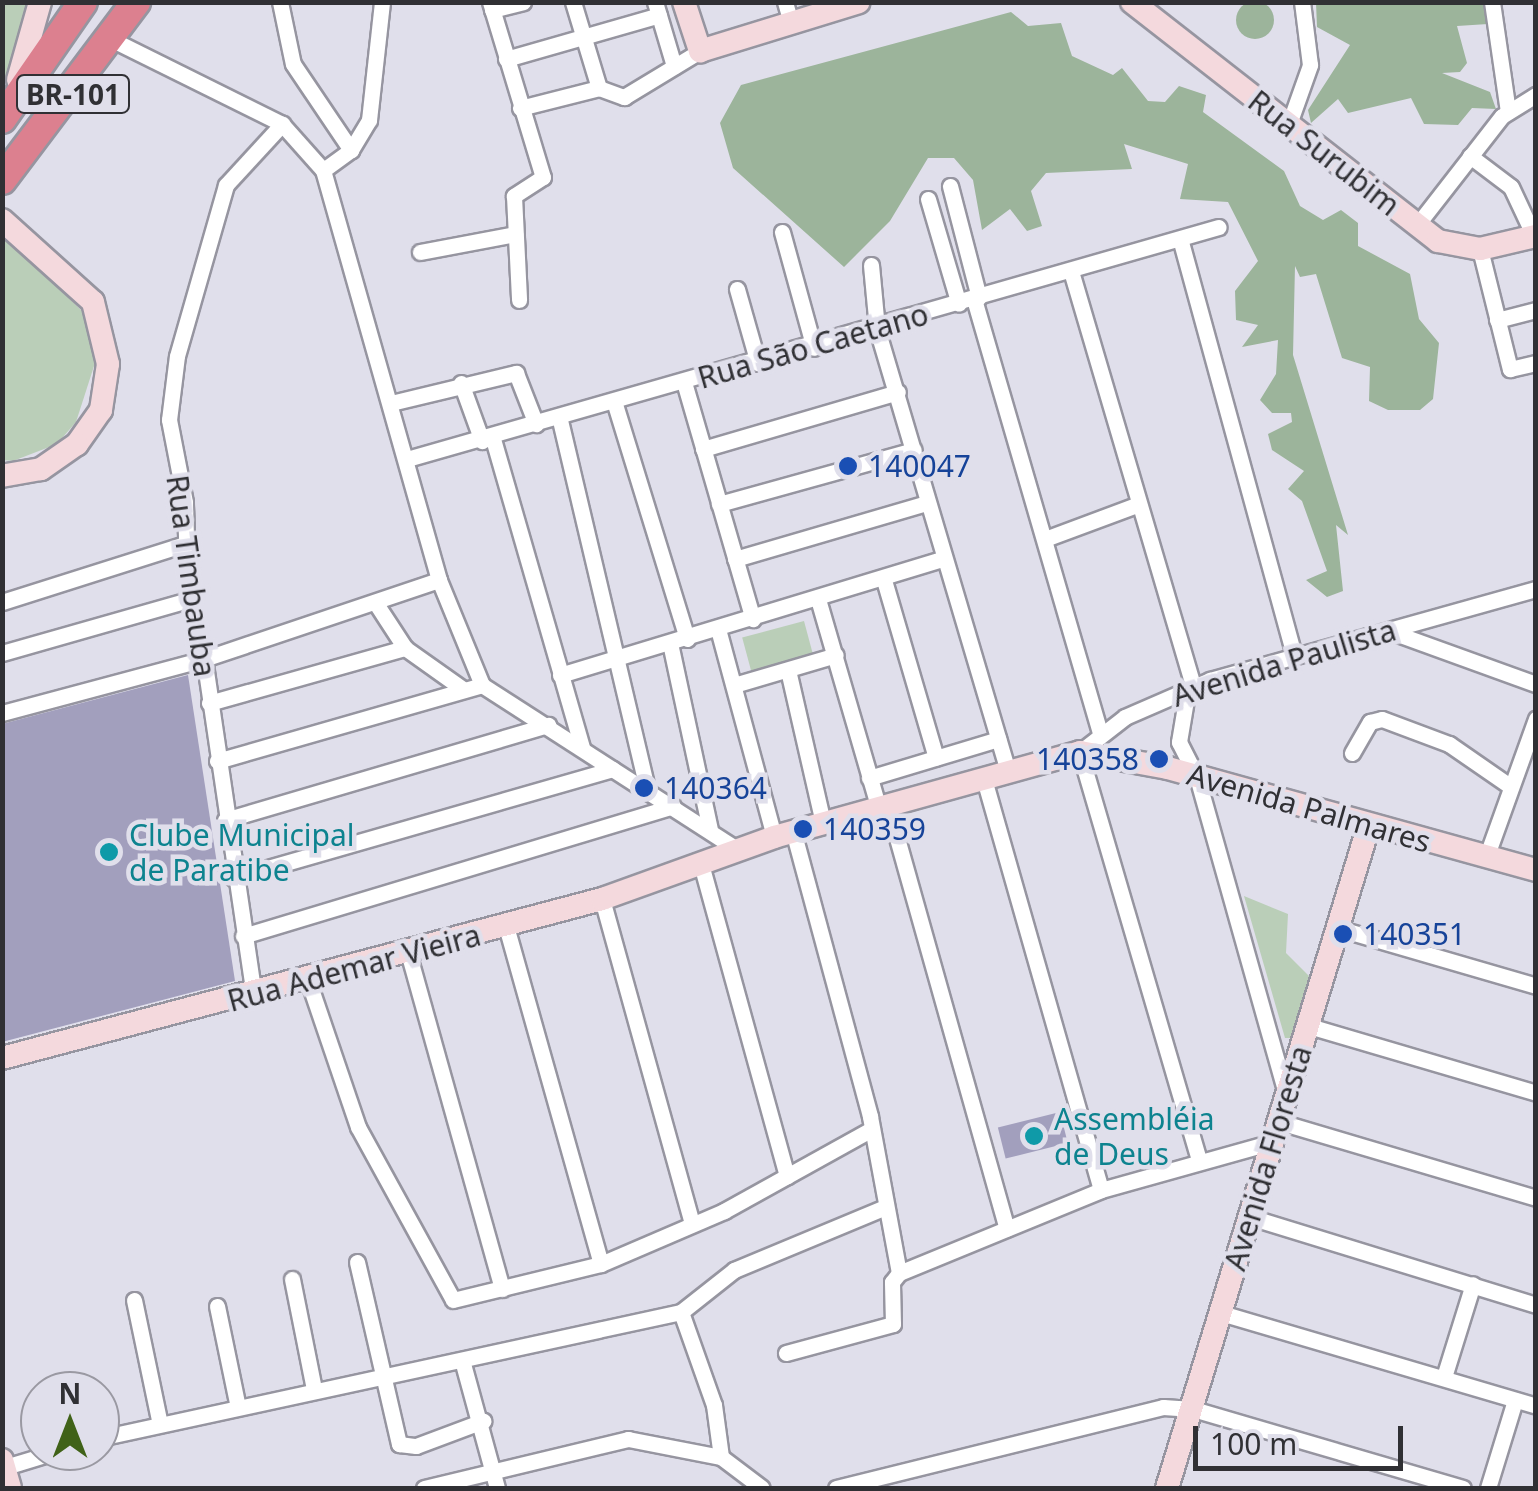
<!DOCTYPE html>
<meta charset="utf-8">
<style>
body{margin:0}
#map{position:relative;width:1538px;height:1491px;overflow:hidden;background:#e0dfeb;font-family:"Noto Sans",sans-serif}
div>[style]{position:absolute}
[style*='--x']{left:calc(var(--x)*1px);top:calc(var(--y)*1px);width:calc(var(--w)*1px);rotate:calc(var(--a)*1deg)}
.green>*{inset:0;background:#baceb8;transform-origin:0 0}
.forest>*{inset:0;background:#9cb49b}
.round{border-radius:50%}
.building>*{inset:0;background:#a29fbd;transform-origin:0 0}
.roads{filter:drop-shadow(2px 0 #9695a0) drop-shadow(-2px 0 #9695a0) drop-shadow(0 2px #9695a0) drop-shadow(0 -2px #9695a0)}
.street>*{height:15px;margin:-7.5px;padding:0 7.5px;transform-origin:7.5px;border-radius:7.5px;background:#fff}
.secondary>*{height:22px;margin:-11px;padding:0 11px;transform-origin:11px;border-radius:11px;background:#f4d9dd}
.highway>*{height:28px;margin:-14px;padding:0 14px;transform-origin:14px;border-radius:14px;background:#dc808f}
.dots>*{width:28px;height:28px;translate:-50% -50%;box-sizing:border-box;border:5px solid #e0dfeb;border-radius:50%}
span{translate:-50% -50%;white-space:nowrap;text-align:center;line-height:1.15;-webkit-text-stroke:9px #e0dfeb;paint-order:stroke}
.shield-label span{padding:2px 8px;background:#e0dfeb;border:2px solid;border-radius:8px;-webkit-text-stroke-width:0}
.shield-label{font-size:28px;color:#303034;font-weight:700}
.street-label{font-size:30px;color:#303034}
.transit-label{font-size:30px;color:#164399}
.left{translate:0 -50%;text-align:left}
.right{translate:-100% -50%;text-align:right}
.culture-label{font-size:30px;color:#0d838f}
.frame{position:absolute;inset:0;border:5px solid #303034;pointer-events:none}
.north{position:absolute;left:20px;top:1371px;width:100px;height:100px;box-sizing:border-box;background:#e0dfeb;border:2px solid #9a99a2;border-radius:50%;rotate:0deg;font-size:28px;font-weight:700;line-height:40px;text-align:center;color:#303034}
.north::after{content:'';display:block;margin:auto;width:35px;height:45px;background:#406218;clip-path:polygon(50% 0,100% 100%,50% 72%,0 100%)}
.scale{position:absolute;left:1193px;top:1426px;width:210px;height:45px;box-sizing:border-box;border:5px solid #303034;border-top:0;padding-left:12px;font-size:30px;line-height:35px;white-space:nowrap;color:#303034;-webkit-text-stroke:8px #e0dfeb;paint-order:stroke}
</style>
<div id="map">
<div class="green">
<i style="clip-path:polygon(3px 3px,36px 3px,3px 83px)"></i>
<i style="clip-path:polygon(2px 233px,82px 311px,95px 363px,76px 422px,57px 444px,13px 461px,2px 460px)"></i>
<i style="left:804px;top:621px;width:35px;height:64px;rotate:75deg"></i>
<i style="clip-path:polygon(1244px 896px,1288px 914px,1286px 953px,1309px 976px,1293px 1038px,1285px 1038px)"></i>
</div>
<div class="forest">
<i class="round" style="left:1236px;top:1px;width:38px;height:38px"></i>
<i style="clip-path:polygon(1316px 3px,1484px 3px,1488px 24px,1457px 26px,1467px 63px,1460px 72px,1442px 73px,1490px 92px,1496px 109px,1472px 108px,1458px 125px,1424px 124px,1411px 98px,1348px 113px,1338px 99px,1311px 123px,1308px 110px,1350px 45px,1317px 27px)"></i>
<i style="clip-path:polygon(1011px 12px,1028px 26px,1061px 23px,1072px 56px,1113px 75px,1122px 68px,1148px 101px,1165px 102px,1179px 86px,1206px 95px,1203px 112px,1284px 171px,1300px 206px,1323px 220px,1341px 210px,1358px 223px,1358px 246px,1410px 274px,1419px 319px,1439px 343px,1433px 399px,1420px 410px,1388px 410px,1369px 401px,1370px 367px,1342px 358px,1316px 274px,1300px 277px,1295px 266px,1293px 355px,1348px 535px,1336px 525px,1343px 591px,1327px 597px,1306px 580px,1327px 571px,1302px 501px,1288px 489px,1304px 471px,1272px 450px,1268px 434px,1292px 422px,1291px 413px,1272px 413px,1260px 400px,1276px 374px,1278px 340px,1242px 347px,1258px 325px,1236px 320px,1235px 291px,1258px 261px,1228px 202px,1180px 199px,1188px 164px,1124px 144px,1132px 169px,1046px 173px,1031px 191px,1042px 226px,1027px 231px,1010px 209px,982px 230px,973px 180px,954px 158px,928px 158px,890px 221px,844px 267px,733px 168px,720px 123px,741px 85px)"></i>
</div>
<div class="building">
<i style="clip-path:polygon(188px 675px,235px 981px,2px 1042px,2px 724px)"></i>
<i style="left:1060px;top:1112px;width:32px;height:64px;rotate:76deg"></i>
</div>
<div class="roads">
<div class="street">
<i style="--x:280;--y:2;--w:63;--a:78.2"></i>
<i style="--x:293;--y:64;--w:104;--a:56"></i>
<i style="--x:351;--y:150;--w:34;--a:144"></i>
<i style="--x:490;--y:2;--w:183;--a:73.2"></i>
<i style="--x:543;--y:177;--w:35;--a:147"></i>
<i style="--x:514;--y:196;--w:104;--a:87.2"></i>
<i style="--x:573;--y:2;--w:90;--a:73.2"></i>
<i style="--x:655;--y:2;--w:67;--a:73.5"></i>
<i style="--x:785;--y:2;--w:19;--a:74"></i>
<i style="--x:1492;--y:2;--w:111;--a:81.7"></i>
<i style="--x:492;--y:10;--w:32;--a:-14"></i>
<i style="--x:113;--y:40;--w:189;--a:26.4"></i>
<i style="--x:282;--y:124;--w:62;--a:48.3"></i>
<i style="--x:323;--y:170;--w:426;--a:74.2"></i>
<i style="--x:439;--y:580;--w:113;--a:67.7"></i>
<i style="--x:482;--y:685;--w:302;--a:32.8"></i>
<i style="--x:506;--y:59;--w:159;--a:-16"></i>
<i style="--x:520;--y:108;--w:81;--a:-14.2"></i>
<i style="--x:599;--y:88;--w:27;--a:20"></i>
<i style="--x:624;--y:97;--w:89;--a:-31.2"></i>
<i style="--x:1289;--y:124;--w:63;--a:-70.4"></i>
<i style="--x:1310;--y:65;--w:64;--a:-97.2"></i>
<i style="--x:351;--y:150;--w:35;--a:-59"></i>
<i style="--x:369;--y:120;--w:119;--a:-83.7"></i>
<i style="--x:1470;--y:156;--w:51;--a:37.1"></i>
<i style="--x:1511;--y:187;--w:54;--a:64.9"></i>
<i style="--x:950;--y:186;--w:115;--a:75.4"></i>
<i style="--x:928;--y:199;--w:109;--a:73.6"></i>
<i style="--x:1417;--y:225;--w:138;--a:-52.1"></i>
<i style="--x:1502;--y:116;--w:40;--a:-32"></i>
<i style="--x:782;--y:232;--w:120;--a:74.6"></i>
<i style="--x:1181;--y:242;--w:429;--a:74.7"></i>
<i style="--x:1480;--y:249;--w:124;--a:76"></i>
<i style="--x:1510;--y:369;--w:27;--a:-13"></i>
<i style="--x:420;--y:252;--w:97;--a:-10.7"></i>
<i style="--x:871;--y:265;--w:64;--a:84.6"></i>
<i style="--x:877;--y:329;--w:460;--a:73.5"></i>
<i style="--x:1071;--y:271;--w:433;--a:73.6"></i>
<i style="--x:737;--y:289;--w:77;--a:74.2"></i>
<i style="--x:974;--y:299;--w:452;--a:73.8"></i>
<i style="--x:1497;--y:320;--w:40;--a:-14.4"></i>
<i style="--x:684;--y:382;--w:247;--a:73.8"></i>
<i style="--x:461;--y:383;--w:62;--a:70.1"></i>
<i style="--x:614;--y:401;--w:249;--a:72.9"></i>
<i style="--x:391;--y:403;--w:129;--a:-13.5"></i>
<i style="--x:516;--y:373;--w:55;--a:68.6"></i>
<i style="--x:559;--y:416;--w:386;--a:76.7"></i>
<i style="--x:493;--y:439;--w:321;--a:73.9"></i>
<i style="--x:703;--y:449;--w:203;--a:-16.3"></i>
<i style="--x:407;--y:459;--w:844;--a:-15.95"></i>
<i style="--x:719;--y:504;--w:202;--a:-15.5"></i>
<i style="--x:1045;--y:539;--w:100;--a:-20.4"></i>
<i style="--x:735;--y:559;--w:200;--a:-16.3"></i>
<i style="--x:884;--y:580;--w:185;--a:73.7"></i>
<i style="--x:818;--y:599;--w:219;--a:73.8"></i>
<i style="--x:2;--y:602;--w:189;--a:-17.6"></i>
<i style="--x:375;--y:602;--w:55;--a:56.9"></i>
<i style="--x:405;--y:648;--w:72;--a:35.4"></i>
<i style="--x:718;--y:629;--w:215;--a:74.9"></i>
<i style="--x:1392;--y:632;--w:153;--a:19.9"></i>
<i style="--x:670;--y:643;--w:190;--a:77.9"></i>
<i style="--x:2;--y:653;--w:193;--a:-15.9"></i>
<i style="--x:788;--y:670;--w:157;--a:77.1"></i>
<i style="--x:560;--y:675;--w:400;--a:-16.9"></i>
<i style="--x:734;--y:685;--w:106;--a:-16.4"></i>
<i style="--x:1188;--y:688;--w:55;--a:99.5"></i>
<i style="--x:1179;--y:742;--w:39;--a:63"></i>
<i style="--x:1197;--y:777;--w:326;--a:74.3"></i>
<i style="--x:209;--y:703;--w:204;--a:-15.7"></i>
<i style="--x:2;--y:713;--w:209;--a:-15"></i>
<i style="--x:204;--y:659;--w:248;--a:-18.6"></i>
<i style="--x:1352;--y:753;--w:36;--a:-60"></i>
<i style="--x:1370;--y:722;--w:12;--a:-14"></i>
<i style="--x:1382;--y:719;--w:72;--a:20.5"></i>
<i style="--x:1449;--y:744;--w:75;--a:34.7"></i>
<i style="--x:217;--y:761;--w:276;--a:-16"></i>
<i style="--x:869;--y:778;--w:135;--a:-16.8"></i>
<i style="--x:984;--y:779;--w:427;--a:74.1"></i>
<i style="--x:888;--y:806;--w:439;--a:74.3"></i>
<i style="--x:225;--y:820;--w:337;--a:-16.4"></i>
<i style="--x:1487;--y:855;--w:145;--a:-70.2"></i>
<i style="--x:701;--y:864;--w:324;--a:74.6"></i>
<i style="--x:233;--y:878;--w:395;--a:-16"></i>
<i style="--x:602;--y:899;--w:336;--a:74.5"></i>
<i style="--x:506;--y:926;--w:351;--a:74.3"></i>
<i style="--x:1337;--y:928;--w:207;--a:16.2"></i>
<i style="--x:243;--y:936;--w:449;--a:-16.8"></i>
<i style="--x:408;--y:952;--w:350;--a:74.4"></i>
<i style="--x:308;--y:980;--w:155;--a:71.2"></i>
<i style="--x:358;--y:1127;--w:197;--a:61.2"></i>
<i style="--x:453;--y:1300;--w:152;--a:-13.7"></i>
<i style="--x:601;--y:1264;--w:134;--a:-23.3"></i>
<i style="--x:724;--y:1211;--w:169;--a:-29"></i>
<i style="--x:254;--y:996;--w:341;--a:-98.4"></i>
<i style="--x:204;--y:659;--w:61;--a:-105.2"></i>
<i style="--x:188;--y:600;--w:98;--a:-91.8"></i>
<i style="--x:185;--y:502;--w:84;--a:-101"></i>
<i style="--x:169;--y:420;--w:64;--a:-82.9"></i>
<i style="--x:177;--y:356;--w:178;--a:-74"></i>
<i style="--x:226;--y:185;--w:83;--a:-47.4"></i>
<i style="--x:1309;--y:1026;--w:237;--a:16.4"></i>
<i style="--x:1280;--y:1122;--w:267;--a:16.5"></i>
<i style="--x:1199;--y:1160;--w:425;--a:-106.3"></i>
<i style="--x:1080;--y:752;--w:57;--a:-37.9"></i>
<i style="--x:1125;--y:717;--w:93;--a:-23.5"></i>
<i style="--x:1210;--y:680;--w:338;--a:-15.6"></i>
<i style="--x:1250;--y:1217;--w:299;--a:17.1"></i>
<i style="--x:357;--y:1262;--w:187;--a:77"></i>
<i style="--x:399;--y:1444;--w:17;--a:7"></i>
<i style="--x:416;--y:1446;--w:72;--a:-20.5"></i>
<i style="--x:899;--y:1273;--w:218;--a:-22.3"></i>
<i style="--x:1101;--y:1190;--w:179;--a:-15.6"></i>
<i style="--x:292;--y:1279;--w:112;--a:78.7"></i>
<i style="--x:134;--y:1300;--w:123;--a:78.2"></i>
<i style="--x:217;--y:1306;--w:99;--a:78.3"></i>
<i style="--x:681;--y:1312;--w:99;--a:70.5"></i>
<i style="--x:714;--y:1405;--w:52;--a:82.3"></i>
<i style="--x:1221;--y:1313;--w:328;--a:16.4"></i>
<i style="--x:786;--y:1353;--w:111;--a:-15.2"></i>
<i style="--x:893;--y:1324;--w:42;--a:-91.4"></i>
<i style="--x:892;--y:1282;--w:11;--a:-52"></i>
<i style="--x:899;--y:1273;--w:160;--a:-100.5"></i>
<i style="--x:870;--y:1116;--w:295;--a:-105.1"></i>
<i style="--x:462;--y:1360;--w:133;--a:74.7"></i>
<i style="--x:1444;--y:1377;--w:97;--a:-72.7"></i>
<i style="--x:100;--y:1438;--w:595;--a:-12.24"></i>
<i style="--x:681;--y:1312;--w:68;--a:-38.4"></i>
<i style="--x:734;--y:1270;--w:164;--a:-22.6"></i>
<i style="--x:2;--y:1468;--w:59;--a:-16.9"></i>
<i style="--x:424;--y:1488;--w:210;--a:-13.5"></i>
<i style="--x:628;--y:1439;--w:95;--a:11"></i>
<i style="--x:721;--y:1457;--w:51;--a:37.1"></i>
<i style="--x:836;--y:1488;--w:337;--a:-13.9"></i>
<i style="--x:1163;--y:1407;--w:30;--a:4"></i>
<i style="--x:1193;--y:1409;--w:281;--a:16.3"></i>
<i style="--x:1488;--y:1488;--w:92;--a:-72.9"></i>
</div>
<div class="secondary">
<i style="--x:684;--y:2;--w:52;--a:71.9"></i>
<i style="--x:700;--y:51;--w:166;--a:-17.1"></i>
<i style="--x:1132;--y:2;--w:388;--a:38"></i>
<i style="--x:1438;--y:241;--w:43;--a:10.8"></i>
<i style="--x:1480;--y:249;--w:57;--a:-13.1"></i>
<i style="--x:18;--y:80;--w:81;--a:-74.2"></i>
<i style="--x:2;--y:220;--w:122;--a:42"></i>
<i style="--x:93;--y:302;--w:64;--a:76.4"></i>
<i style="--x:108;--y:364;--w:47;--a:98.7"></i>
<i style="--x:101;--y:410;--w:42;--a:125.2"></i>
<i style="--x:77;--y:444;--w:44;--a:145.2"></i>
<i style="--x:41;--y:469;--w:40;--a:170"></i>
<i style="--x:2;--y:1058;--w:621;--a:-14.84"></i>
<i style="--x:602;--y:899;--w:183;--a:-19.8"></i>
<i style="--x:774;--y:837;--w:318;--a:-15.5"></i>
<i style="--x:1080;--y:752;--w:89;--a:10.3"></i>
<i style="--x:1168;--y:768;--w:382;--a:15.5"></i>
<i style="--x:2;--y:1460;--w:29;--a:74"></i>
<i style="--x:1167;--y:1488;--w:690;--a:-73.06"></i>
</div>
<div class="highway">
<i style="--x:2;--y:119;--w:142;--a:-55.3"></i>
<i style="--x:2;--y:180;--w:223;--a:-53"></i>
</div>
</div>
<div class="dots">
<i style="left:848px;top:466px;background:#1a4fb4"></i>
<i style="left:1159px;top:759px;background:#1a4fb4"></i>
<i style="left:644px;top:788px;background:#1a4fb4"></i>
<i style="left:803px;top:829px;background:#1a4fb4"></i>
<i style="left:109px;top:852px;background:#0f9aa8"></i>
<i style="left:1343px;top:934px;background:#1a4fb4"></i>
<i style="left:1034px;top:1136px;background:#0f9aa8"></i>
</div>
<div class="shield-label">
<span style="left:73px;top:94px">BR-101</span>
</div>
<div class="street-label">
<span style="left:1324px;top:153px;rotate:38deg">Rua Surubim</span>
<span style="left:813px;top:346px;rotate:-16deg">Rua São Caetano</span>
<span style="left:191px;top:576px;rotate:82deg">Rua Timbauba</span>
<span style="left:1284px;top:663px;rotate:-17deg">Avenida Paulista</span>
<span style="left:1309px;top:808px;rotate:16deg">Avenida Palmares</span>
<span style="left:354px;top:968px;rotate:-15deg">Rua Ademar Vieira</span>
<span style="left:1268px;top:1158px;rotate:-73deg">Avenida Floresta</span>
</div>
<div class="transit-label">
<span class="left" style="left:868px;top:466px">140047</span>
<span class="right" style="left:1139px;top:759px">140358</span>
<span class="left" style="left:664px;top:788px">140364</span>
<span class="left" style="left:823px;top:829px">140359</span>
<span class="left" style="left:1363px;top:934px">140351</span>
</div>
<div class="culture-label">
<span class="left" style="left:129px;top:852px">Clube Municipal<br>de Paratibe</span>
<span class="left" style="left:1054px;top:1136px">Assembléia<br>de Deus</span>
</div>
<div class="frame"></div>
<div class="north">N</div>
<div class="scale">100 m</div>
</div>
